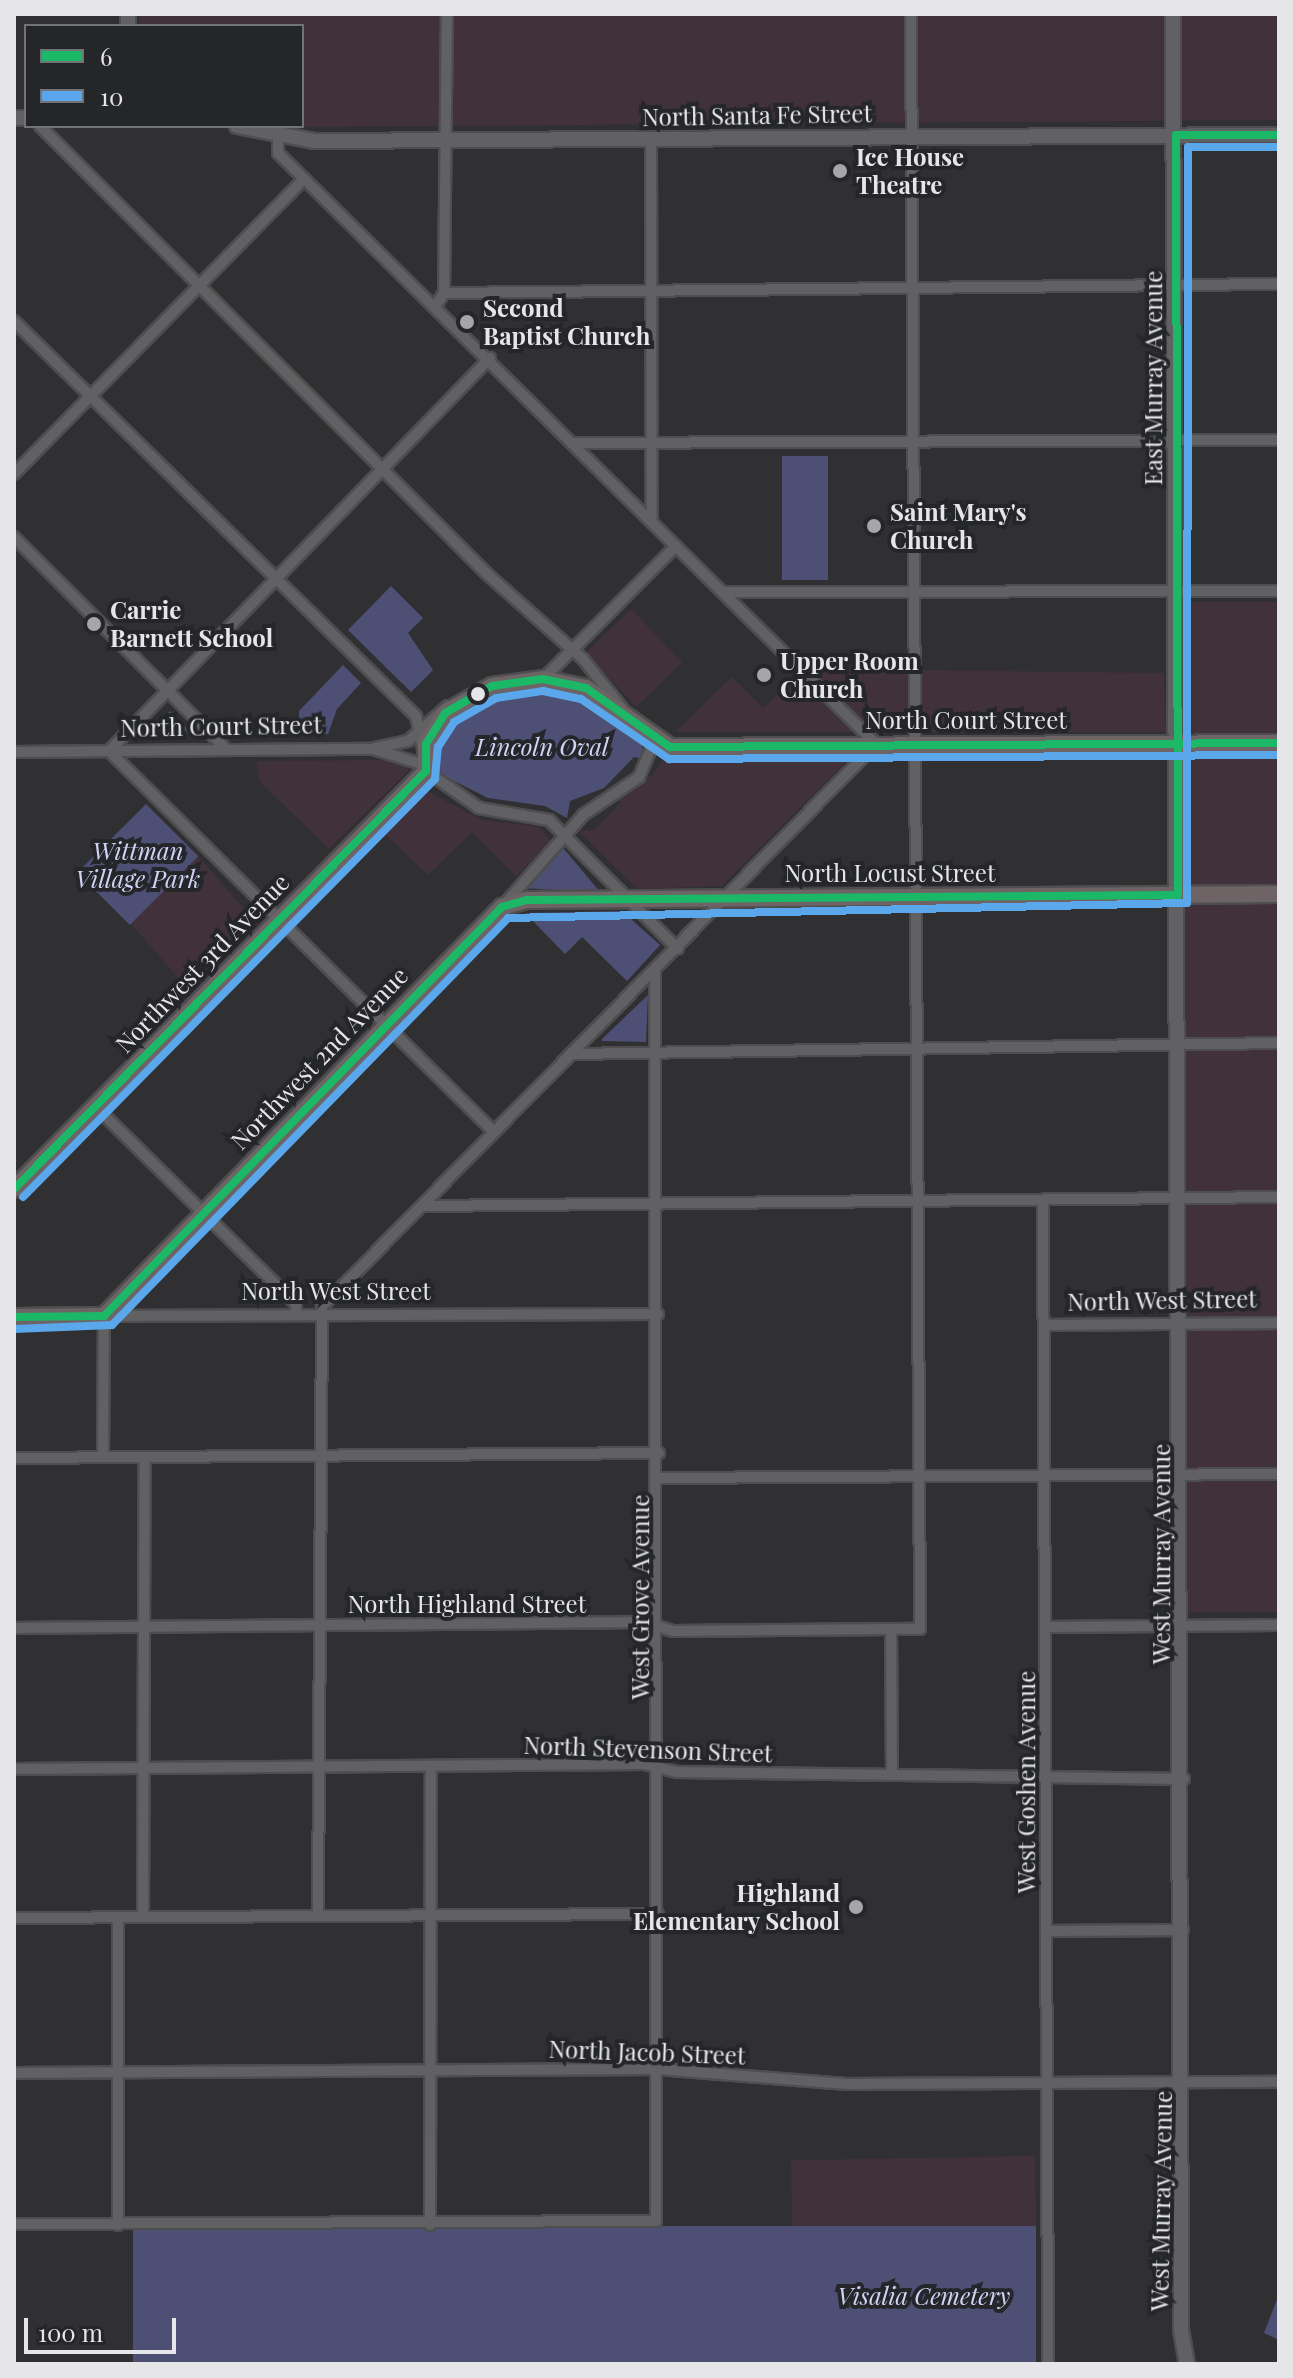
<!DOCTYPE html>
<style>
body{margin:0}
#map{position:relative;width:1293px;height:2378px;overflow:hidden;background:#303033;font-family:"Playfair Display",serif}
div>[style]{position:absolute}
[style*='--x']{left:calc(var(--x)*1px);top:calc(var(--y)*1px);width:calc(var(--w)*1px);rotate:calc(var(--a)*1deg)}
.commercial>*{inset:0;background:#40313a;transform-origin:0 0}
.green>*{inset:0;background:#4d4f74;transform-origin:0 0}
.roads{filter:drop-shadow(2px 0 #4e4e50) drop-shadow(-2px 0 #4e4e50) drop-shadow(0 2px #4e4e50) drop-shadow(0 -2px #4e4e50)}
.street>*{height:10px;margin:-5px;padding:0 5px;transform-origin:5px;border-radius:5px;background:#616163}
.secondary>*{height:14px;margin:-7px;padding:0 7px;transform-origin:7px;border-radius:7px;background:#616163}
.primary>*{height:16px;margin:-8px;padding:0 8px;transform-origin:8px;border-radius:8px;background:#6e6465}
.bus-1>*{height:8px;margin:-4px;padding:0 4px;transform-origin:4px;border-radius:4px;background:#1ab867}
.bus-2>*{height:8px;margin:-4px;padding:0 4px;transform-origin:4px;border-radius:4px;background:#5aa8eb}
.dots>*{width:22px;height:22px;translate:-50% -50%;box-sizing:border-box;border:4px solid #25262a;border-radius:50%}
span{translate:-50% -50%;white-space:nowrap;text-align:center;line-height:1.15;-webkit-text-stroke:8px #25262a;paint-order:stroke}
.street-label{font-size:24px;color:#e6e6e9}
.poi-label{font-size:24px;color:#e6e6e9;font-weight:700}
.left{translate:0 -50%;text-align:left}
.right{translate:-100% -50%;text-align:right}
.park-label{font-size:24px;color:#d0d3f6;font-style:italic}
.frame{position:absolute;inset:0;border:16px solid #e6e6e9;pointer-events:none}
.legend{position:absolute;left:24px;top:24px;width:280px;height:104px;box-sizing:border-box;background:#25262a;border:2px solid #727376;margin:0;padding:10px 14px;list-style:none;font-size:24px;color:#e6e6e9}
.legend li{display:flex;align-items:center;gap:16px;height:40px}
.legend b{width:40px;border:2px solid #727376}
.scale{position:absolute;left:24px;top:2318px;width:152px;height:36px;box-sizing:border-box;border:4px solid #e6e6e9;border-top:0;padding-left:10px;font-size:24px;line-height:28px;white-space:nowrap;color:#e6e6e9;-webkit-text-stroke:6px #25262a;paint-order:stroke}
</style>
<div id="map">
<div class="commercial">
<i style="clip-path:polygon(139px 14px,1279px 14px,1279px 120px,301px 127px,302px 26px,139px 26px)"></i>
<i style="left:1279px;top:602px;width:1010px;height:96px;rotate:90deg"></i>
<i style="left:631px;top:609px;width:74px;height:64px;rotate:46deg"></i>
<i style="clip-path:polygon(822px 669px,1164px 673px,1166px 732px,675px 732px,732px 677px,763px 708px,795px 679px)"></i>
<i style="clip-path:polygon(657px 753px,844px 756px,847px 761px,722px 886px,638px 889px,578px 831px,595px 830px,621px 802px,615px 800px,653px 774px,663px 760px)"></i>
<i style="clip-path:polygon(404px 760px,409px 770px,329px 849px,260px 782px,256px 761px)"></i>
<i style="clip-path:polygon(422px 788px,482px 820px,539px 827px,552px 842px,516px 876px,472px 832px,428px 875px,381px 830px)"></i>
<i style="left:198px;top:856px;width:86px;height:95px;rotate:49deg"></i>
<i style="left:1035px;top:2156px;width:70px;height:244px;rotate:89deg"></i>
</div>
<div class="green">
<i style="left:782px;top:456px;width:46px;height:124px"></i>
<i style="clip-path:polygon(391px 586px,423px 618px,408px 633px,433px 670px,411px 692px,348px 630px)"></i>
<i style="clip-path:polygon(343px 665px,361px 683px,337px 709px,328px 734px,299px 735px,299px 711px)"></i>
<i style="clip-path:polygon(528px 688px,586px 697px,640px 737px,645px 759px,634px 757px,604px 788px,570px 801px,567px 818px,545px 806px,488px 798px,432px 770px,430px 754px,444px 722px,479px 700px)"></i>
<i style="clip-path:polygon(170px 711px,193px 734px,174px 734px,166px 726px,163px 734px,145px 734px)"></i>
<i style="left:146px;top:804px;width:74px;height:97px;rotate:45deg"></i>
<i style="clip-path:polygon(564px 849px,600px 892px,520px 888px,559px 850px)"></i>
<i style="clip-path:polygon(622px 911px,660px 945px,627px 981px,582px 937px,565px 954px,525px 913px)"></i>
<i style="clip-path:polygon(648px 995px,646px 1042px,602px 1041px,602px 1039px)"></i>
<i style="left:1036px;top:2226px;width:138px;height:903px;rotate:90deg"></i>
<i style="clip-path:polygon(1279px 2294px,1279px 2340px,1264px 2333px)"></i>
</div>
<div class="roads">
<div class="street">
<i style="--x:40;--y:126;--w:631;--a:45.06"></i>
<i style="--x:486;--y:573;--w:130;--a:41.6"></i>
<i style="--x:583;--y:659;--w:63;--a:51.5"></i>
<i style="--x:278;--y:138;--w:15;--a:90"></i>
<i style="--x:278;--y:153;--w:841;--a:44.66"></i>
<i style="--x:876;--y:744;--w:790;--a:134.54"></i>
<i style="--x:322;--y:1307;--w:609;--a:90.38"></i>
<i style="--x:651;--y:138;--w:383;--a:89.9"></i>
<i style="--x:444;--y:293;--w:279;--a:-89.4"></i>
<i style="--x:436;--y:305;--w:14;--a:-56"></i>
<i style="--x:444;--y:293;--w:835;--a:-0.62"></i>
<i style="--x:14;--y:321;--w:564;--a:44.5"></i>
<i style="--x:416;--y:716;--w:34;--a:78"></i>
<i style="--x:490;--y:358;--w:547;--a:134.11"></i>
<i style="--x:109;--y:751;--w:542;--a:44.7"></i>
<i style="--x:572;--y:443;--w:707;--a:-0.24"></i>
<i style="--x:14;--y:474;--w:414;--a:-45.5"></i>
<i style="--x:14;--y:537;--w:301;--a:45"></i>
<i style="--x:725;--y:592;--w:554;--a:-0.1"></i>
<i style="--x:543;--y:679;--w:188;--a:-45"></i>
<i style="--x:375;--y:748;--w:34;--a:-12"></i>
<i style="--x:408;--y:741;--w:53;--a:-41.2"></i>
<i style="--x:14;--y:752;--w:359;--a:-0.5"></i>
<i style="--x:373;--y:749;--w:53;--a:17.4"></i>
<i style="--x:426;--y:771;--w:65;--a:34.9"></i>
<i style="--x:479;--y:808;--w:71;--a:9.7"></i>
<i style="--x:549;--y:820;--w:182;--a:45"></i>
<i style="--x:502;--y:907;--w:123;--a:-48.6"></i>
<i style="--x:583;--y:815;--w:68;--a:-34.2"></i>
<i style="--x:639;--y:777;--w:39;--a:-67"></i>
<i style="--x:571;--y:1054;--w:708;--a:-0.89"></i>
<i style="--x:97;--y:1108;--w:279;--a:44.6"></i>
<i style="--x:296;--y:1304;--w:10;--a:90"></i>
<i style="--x:1043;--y:1201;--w:1163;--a:89.75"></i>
<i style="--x:424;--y:1206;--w:855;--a:-0.6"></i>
<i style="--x:1045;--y:1325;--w:234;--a:-0.5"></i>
<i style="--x:103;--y:1456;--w:140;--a:-89.6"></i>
<i style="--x:104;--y:1316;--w:554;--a:-0.21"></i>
<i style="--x:14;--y:1458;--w:645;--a:-0.44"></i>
<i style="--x:659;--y:1478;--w:620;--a:-0.37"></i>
<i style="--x:1046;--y:1627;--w:233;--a:-0.5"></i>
<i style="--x:14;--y:1628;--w:631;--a:-0.54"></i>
<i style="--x:645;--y:1622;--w:29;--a:18"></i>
<i style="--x:673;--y:1631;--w:247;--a:-0.5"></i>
<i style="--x:920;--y:1629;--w:1615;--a:-90.32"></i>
<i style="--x:891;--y:1630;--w:144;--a:89.6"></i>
<i style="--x:14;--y:1769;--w:630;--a:-0.45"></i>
<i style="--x:644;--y:1764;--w:34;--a:14"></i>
<i style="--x:677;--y:1772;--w:507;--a:0.79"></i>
<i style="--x:143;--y:1917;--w:460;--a:-89.8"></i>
<i style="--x:14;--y:1918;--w:644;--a:-0.36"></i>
<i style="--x:1047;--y:1931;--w:136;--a:-0.4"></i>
<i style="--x:14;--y:2073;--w:643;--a:-0.36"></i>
<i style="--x:657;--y:2069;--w:190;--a:4.5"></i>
<i style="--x:846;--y:2084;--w:433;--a:-0.3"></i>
<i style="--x:14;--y:2224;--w:642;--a:-0.27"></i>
<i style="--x:656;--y:2221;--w:1249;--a:-90.05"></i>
<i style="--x:118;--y:2225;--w:308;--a:-90"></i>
<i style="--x:430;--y:2225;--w:459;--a:-89.9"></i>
</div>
<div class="secondary">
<i style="--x:1173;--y:14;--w:2316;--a:89.8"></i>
<i style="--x:1181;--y:2330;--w:35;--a:80"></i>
<i style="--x:128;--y:26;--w:12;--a:-90"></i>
<i style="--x:14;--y:118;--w:12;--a:0"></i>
<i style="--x:237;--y:126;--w:78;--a:11"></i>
<i style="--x:314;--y:141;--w:965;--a:-0.36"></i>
</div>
<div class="primary">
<i style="--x:14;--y:1189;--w:587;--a:-45.41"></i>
<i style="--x:426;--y:771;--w:27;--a:-90"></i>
<i style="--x:426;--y:744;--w:36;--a:-58"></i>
<i style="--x:445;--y:713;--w:54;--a:-29.9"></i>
<i style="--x:492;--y:686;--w:51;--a:-7.8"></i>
<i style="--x:543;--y:679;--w:44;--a:11.8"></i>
<i style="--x:586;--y:688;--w:103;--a:35.1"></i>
<i style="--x:670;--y:747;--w:609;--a:-0.38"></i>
<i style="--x:14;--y:1317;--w:90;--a:-0.6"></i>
<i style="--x:104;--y:1316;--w:571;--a:-45.78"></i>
<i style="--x:502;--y:907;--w:26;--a:-16"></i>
<i style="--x:527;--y:900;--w:752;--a:-0.46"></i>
</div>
</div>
<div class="bus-1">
<i style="--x:14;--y:1189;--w:587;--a:-45.41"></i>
<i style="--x:426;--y:771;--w:27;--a:-90"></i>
<i style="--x:426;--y:744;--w:36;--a:-58"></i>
<i style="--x:445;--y:713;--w:54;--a:-29.9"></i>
<i style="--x:492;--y:686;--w:51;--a:-7.8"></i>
<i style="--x:543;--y:679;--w:44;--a:11.8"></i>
<i style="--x:586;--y:688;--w:103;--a:35.1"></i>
<i style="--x:670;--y:747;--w:609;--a:-0.38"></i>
<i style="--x:14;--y:1317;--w:90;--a:-0.6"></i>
<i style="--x:104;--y:1316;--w:571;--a:-45.78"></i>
<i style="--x:502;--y:907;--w:26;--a:-16"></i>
<i style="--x:527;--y:900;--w:651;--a:-0.44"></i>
<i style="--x:1178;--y:895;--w:760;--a:-90.15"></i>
<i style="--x:1176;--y:135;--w:103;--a:0"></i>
</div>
<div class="bus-2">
<i style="--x:23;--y:1197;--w:587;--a:-45.41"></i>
<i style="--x:435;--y:779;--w:32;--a:-85"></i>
<i style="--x:438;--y:747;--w:30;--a:-57"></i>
<i style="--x:454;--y:722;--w:48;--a:-29.7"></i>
<i style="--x:496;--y:698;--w:48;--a:-8.5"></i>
<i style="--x:543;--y:691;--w:39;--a:12"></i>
<i style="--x:581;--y:699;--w:107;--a:34.3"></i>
<i style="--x:669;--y:759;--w:610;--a:-0.38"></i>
<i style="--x:14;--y:1329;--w:98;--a:-2.3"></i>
<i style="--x:112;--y:1325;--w:568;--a:-45.78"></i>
<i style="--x:508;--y:918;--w:679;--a:-1.27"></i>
<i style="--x:1187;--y:903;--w:756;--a:-89.92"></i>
<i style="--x:1188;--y:147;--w:91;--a:0"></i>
</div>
<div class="dots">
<i style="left:840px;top:171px;background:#a6a6a9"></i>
<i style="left:467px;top:322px;background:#a6a6a9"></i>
<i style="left:874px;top:526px;background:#a6a6a9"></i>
<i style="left:94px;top:624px;background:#a6a6a9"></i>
<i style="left:764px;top:675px;background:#a6a6a9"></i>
<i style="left:478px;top:694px;background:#e6e6e9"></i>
<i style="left:856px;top:1907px;background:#a6a6a9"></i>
</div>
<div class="street-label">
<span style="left:757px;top:115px;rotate:-1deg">North Santa Fe Street</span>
<span style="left:1153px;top:378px;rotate:-90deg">East Murray Avenue</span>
<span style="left:966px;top:720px">North Court Street</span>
<span style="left:221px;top:726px;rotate:-1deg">North Court Street</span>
<span style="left:890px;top:873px">North Locust Street</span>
<span style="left:202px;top:963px;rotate:-46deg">Northwest 3rd Avenue</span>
<span style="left:319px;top:1058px;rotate:-46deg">Northwest 2nd Avenue</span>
<span style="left:336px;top:1291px">North West Street</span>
<span style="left:1162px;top:1300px;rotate:-1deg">North West Street</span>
<span style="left:1161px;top:1554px;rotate:-90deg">West Murray Avenue</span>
<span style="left:640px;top:1597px;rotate:-90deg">West Grove Avenue</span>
<span style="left:467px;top:1604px">North Highland Street</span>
<span style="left:648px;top:1749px;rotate:2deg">North Stevenson Street</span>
<span style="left:1026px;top:1782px;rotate:-90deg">West Goshen Avenue</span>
<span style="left:647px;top:2052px;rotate:2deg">North Jacob Street</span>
<span style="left:1161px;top:2201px;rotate:-89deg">West Murray Avenue</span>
</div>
<div class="poi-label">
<span class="left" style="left:856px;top:171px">Ice House<br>Theatre</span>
<span class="left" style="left:483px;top:322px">Second<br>Baptist Church</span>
<span class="left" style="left:890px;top:526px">Saint Mary's<br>Church</span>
<span class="left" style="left:110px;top:624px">Carrie<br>Barnett School</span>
<span class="left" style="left:780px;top:675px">Upper Room<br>Church</span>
<span class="right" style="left:840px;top:1907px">Highland<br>Elementary School</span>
</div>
<div class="park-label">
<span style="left:542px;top:747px">Lincoln Oval</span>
<span style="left:138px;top:865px">Wittman<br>Village Park</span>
<span style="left:924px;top:2296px">Visalia Cemetery</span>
</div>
<div class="frame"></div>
<ul class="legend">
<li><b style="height:10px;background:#1ab867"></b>6</li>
<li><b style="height:10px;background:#5aa8eb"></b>10</li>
</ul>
<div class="scale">100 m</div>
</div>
